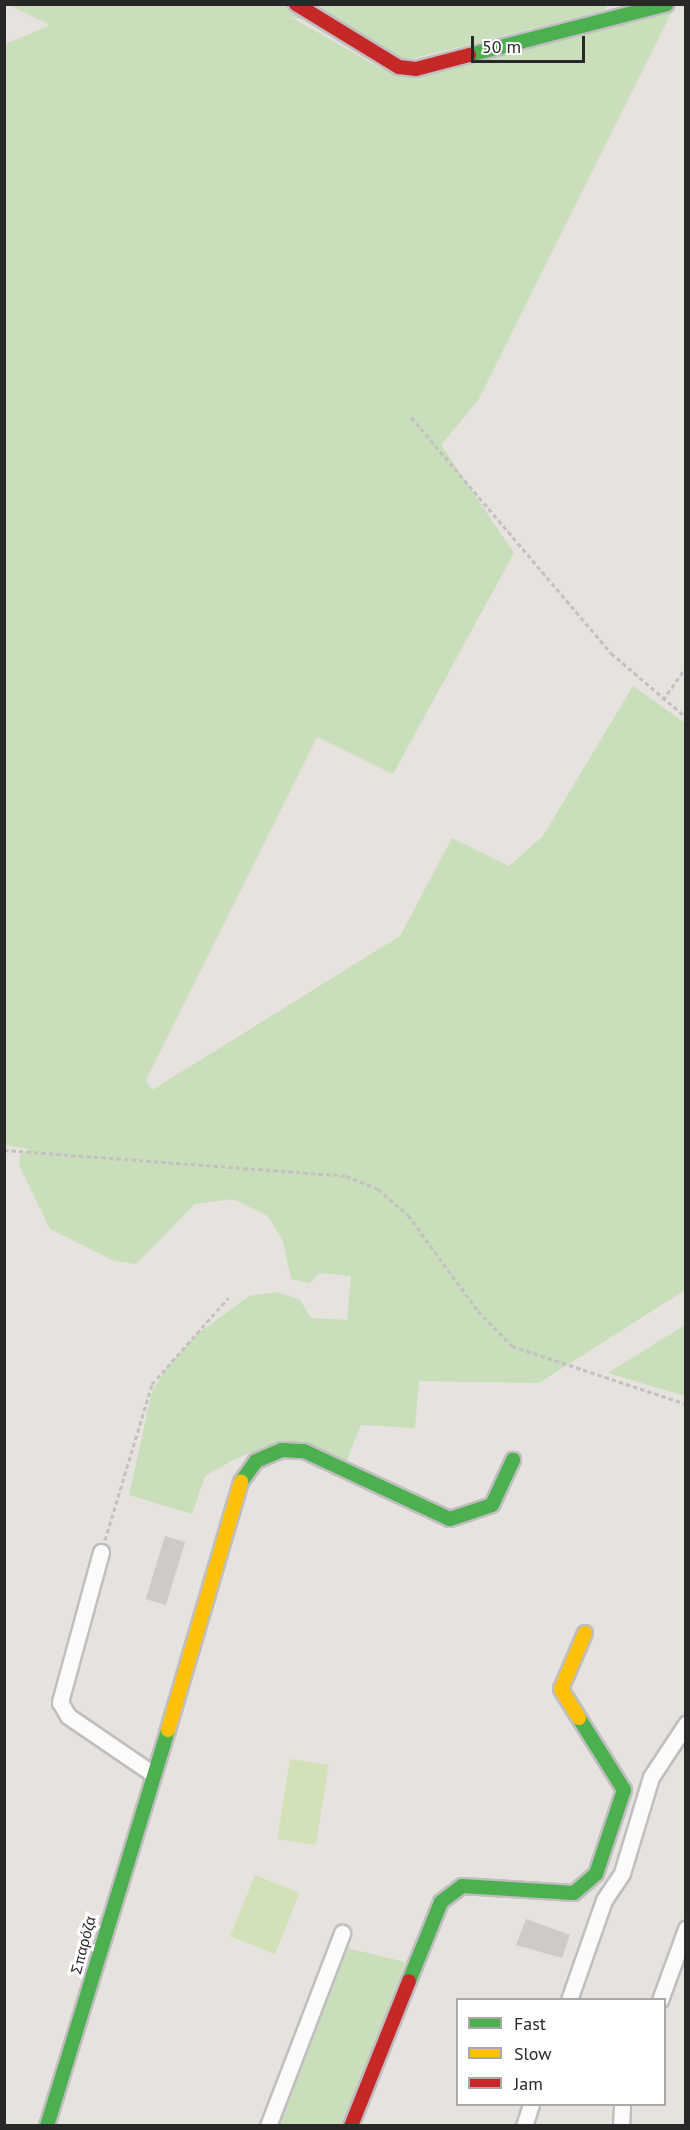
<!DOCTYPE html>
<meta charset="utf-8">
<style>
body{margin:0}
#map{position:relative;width:690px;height:2130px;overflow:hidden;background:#e6e2de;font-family:"PT Sans",sans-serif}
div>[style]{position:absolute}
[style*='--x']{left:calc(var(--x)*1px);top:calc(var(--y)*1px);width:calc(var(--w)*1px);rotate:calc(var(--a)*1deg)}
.green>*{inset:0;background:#c9deba}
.pitch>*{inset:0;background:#d2e1b8;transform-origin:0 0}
.building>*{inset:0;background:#cdcac7;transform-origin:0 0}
.path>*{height:3px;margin-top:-1.5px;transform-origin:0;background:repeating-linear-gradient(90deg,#c3c2c2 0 4.5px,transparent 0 7.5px)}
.roads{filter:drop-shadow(2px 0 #c0bebf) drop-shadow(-2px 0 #c0bebf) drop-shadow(0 2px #c0bebf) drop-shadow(0 -2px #c0bebf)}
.street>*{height:15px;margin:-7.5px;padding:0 7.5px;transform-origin:7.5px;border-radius:7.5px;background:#fbfbfa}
.fast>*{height:14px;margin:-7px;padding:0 7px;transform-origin:7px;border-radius:7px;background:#4caf50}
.slow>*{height:14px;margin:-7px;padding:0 7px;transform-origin:7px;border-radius:7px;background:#ffc107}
.jam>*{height:14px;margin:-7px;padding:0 7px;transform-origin:7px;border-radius:7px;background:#c62828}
span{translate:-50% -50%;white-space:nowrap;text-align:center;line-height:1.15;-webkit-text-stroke:6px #fff;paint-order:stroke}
.street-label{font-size:15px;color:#282828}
.frame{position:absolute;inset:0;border:6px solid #282828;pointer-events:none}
.legend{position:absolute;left:456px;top:1998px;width:210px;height:108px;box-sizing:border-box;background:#fff;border:2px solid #a9a9a9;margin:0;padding:8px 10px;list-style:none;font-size:18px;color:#282828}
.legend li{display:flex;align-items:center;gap:12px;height:30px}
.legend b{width:30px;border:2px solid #a9a9a9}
.scale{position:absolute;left:471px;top:36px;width:114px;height:27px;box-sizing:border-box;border:3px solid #282828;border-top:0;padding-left:8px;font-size:18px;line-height:21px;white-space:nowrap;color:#282828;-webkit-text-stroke:4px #fff;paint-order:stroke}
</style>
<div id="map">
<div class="green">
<i style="clip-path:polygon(9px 5px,608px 5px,605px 10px,407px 60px,343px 29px,291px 17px,382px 69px,674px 7px,479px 399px,441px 445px,514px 553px,393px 774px,317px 737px,146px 1080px,152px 1090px,400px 936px,452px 838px,509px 866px,543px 836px,633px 686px,685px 723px,685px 1290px,539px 1383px,419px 1381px,415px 1428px,361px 1425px,345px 1465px,252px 1452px,233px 1460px,205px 1476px,192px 1514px,129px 1495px,152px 1392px,165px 1370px,196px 1335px,249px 1296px,277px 1292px,300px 1300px,311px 1318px,347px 1320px,351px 1276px,319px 1273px,310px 1283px,291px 1279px,283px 1241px,268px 1216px,233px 1199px,195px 1204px,136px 1264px,114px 1261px,50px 1229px,19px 1165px,20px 1155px,29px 1149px,5px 1145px,4px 45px,50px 25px)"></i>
<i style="clip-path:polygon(685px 1325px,685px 1396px,608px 1373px)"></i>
<i style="clip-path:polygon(347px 1948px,405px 1962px,345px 2125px,279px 2126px)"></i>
</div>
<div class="pitch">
<i style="left:290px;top:1759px;width:39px;height:81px;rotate:9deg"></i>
<i style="left:255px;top:1875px;width:48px;height:66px;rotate:22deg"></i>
</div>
<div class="building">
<i style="left:165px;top:1536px;width:21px;height:66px;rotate:17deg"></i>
<i style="clip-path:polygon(526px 1919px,570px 1935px,562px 1958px,516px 1945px)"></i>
</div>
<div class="path">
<i style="--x:411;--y:417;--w:309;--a:49.7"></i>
<i style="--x:611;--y:653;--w:99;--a:40.5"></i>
<i style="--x:663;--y:700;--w:40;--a:-55.1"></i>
<i style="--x:4;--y:1150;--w:343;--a:4.3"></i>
<i style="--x:346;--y:1176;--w:35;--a:22"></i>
<i style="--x:378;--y:1189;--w:40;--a:41"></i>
<i style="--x:408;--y:1215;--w:119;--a:53.9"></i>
<i style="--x:478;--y:1311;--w:49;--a:45.8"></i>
<i style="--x:512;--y:1346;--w:183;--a:18.4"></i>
<i style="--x:105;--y:1540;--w:163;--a:-73.2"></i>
<i style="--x:152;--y:1384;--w:115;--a:-48.5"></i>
</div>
<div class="roads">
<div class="street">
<i style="--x:101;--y:1552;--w:156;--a:105.3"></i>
<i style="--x:60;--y:1702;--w:16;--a:60"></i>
<i style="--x:68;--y:1716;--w:103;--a:34.3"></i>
<i style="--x:569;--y:2000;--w:106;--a:-70.7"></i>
<i style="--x:604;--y:1900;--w:32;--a:-56"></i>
<i style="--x:622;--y:1873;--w:100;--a:-73.2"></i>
<i style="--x:651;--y:1777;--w:64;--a:-56.6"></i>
<i style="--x:660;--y:2000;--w:76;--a:-69.9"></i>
<i style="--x:268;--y:2126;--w:207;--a:-69"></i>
<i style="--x:524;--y:2126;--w:23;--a:-72"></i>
<i style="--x:621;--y:2126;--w:22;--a:-87"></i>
</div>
<div class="fast">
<i style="--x:469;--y:55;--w:204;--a:-14.4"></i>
<i style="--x:241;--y:1482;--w:26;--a:-54"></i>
<i style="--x:256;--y:1461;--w:28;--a:-23"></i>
<i style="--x:282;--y:1450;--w:22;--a:3"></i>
<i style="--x:304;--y:1451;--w:161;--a:25"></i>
<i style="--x:450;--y:1519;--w:44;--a:-18.4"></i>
<i style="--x:492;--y:1505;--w:50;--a:-65"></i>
<i style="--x:409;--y:1981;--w:85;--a:-67.9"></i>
<i style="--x:441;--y:1902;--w:26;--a:-37"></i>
<i style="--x:462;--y:1886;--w:112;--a:3.6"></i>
<i style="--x:574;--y:1893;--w:29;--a:-41"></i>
<i style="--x:596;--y:1874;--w:89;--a:-71.6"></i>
<i style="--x:624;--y:1790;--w:85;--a:-122"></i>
<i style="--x:47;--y:2126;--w:414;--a:-73"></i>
</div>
<div class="slow">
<i style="--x:579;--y:1718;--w:34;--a:-122"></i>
<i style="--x:561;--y:1689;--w:61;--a:-66.8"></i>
<i style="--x:168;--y:1730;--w:259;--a:-73.6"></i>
</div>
<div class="jam">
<i style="--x:296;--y:4;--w:121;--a:31.5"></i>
<i style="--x:399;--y:67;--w:17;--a:7"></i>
<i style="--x:416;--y:69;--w:55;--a:-14.8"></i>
<i style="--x:351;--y:2126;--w:156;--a:-68.2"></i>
</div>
</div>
<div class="street-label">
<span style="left:83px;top:1945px;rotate:-75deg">Σπαρόζα</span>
</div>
<div class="frame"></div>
<ul class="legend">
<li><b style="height:8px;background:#4caf50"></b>Fast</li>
<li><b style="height:8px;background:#ffc107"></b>Slow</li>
<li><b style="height:8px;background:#c62828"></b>Jam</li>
</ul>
<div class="scale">50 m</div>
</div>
